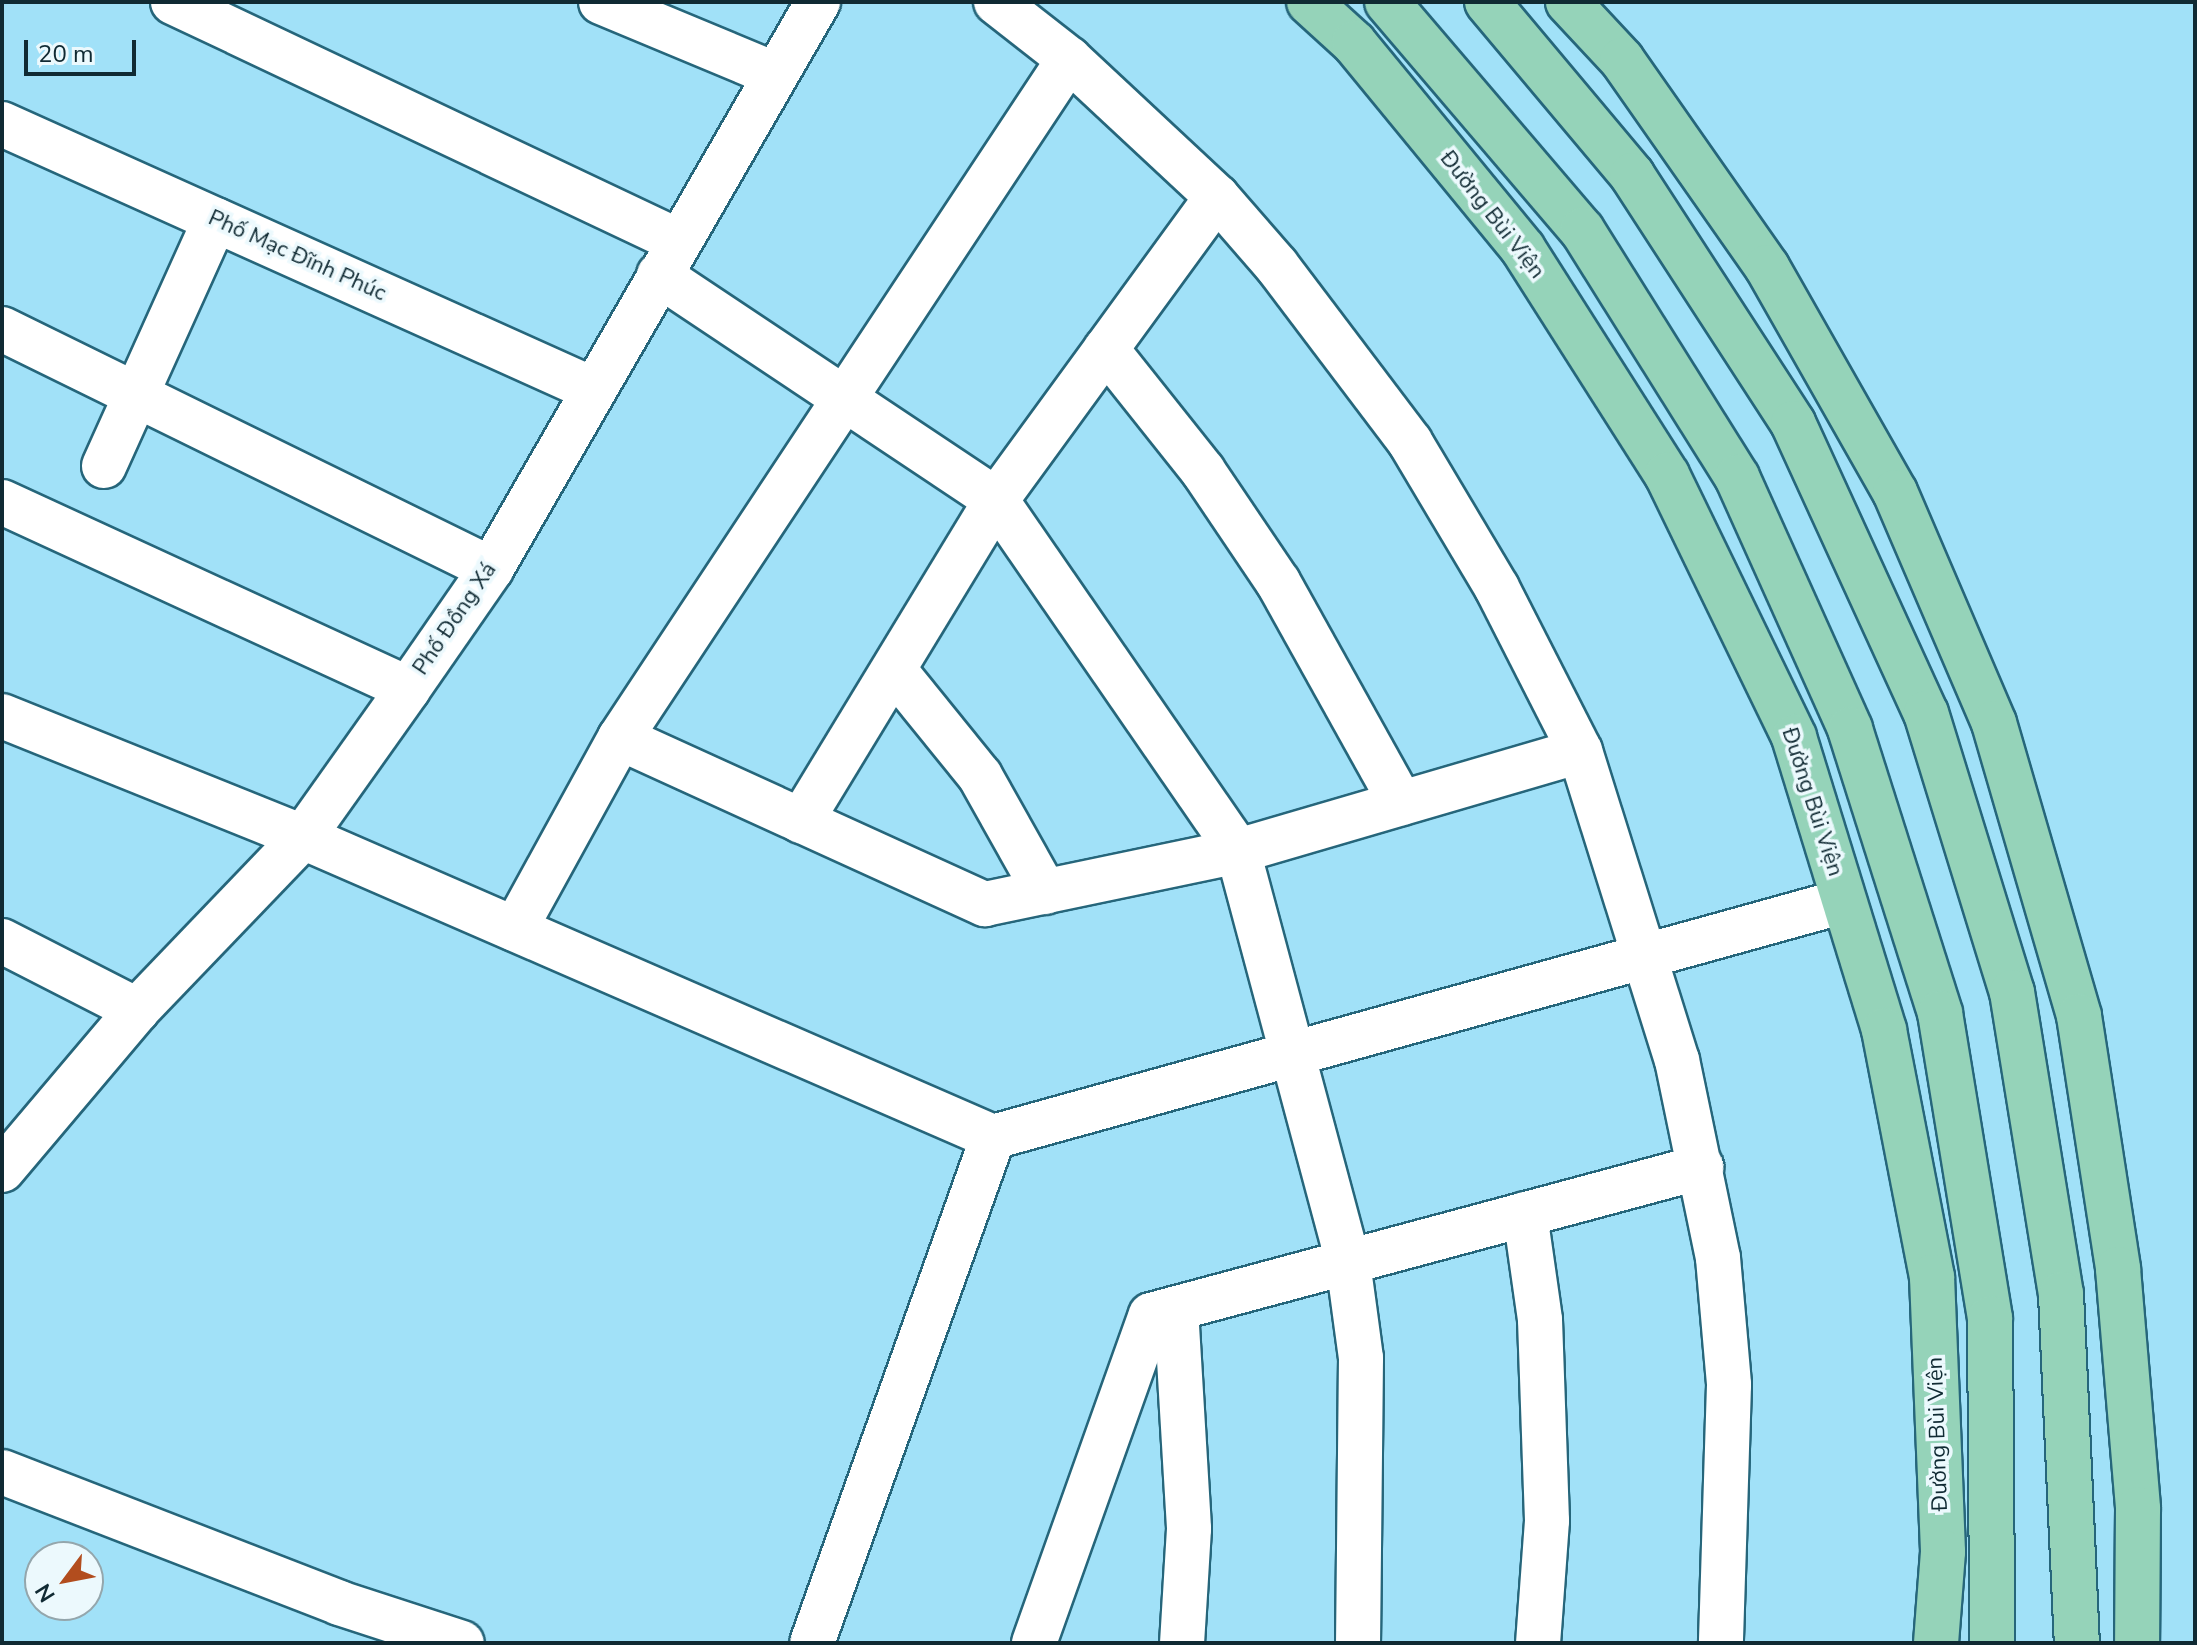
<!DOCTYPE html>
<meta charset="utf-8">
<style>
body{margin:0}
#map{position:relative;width:2197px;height:1645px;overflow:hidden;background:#a1e1f8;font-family:"Nunito Sans",sans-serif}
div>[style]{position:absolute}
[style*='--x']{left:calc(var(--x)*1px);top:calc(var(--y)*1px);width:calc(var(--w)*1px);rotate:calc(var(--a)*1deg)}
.roads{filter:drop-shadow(2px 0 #26667b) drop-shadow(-2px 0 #26667b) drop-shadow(0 2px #26667b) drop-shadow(0 -2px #26667b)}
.minor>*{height:44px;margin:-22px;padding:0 22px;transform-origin:22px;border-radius:22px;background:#fff}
.major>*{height:44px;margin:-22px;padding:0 22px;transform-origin:22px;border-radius:22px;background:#95d3b9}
span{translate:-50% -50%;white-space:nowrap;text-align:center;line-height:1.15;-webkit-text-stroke:7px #ecf9fd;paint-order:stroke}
.street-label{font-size:22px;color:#102a33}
.frame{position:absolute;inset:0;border:4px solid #102a33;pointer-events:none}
.north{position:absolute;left:24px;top:1541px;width:80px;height:80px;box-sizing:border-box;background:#ecf9fd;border:2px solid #94a6ac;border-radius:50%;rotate:238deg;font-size:22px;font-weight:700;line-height:32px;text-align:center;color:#102a33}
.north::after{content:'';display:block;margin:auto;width:28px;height:36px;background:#b24d1e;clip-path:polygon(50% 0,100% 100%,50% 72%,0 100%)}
.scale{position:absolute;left:24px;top:40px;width:112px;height:36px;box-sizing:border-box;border:4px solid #102a33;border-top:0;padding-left:10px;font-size:24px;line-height:28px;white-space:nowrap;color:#102a33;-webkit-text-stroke:6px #ecf9fd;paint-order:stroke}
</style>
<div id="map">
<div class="roads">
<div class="minor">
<i style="--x:173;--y:2;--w:559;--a:25.33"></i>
<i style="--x:601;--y:2;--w:187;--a:22.6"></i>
<i style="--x:996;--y:2;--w:93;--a:38"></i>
<i style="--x:1069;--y:59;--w:202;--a:43"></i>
<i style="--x:1217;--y:197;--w:91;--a:49"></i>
<i style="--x:1277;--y:266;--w:221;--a:52.9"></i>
<i style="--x:1410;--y:442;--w:170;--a:59.2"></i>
<i style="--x:1497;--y:588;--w:183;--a:63"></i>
<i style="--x:1580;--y:751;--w:324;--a:72.6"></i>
<i style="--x:1677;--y:1060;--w:202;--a:78.3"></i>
<i style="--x:1718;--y:1258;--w:127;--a:85"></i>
<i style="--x:1729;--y:1385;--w:258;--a:91.8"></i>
<i style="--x:2;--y:124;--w:647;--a:24.19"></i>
<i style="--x:659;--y:275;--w:405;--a:33.7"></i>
<i style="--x:996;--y:500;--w:426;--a:55.4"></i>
<i style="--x:1238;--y:851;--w:425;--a:75"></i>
<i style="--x:1348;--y:1262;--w:97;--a:82.3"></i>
<i style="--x:1361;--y:1358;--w:285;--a:90.6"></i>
<i style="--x:2;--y:329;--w:545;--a:26.14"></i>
<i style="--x:1106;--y:349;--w:156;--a:51.5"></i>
<i style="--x:1203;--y:471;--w:134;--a:56"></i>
<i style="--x:1278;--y:582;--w:253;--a:60.9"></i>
<i style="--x:104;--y:466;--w:270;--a:-65.7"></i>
<i style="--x:2;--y:502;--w:447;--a:24.7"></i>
<i style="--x:895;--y:671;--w:135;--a:51"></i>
<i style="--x:980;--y:776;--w:133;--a:60.7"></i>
<i style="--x:2;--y:716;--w:324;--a:21.9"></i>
<i style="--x:303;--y:837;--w:752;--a:23.5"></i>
<i style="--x:993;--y:1137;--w:537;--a:109.68"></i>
<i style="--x:620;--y:738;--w:401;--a:24.5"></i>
<i style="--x:985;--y:904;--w:258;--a:-11.8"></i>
<i style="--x:1238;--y:851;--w:356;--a:-16.3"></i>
<i style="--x:801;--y:821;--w:376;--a:-58.7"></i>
<i style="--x:996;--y:500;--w:375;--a:-53.9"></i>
<i style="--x:515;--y:929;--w:218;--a:-61.2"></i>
<i style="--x:620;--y:738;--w:814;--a:-56.52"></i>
<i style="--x:2;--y:941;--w:152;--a:27.1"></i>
<i style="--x:993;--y:1137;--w:883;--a:-15.5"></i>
<i style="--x:2;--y:1170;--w:209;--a:-49.8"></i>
<i style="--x:137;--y:1010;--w:240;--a:-46.2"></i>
<i style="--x:303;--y:837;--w:181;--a:-54.6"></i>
<i style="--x:408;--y:689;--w:146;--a:-55.3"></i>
<i style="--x:491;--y:569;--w:655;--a:-60.03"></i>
<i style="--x:1525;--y:1214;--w:107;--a:81.9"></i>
<i style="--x:1540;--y:1320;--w:201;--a:88"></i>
<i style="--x:1547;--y:1521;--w:122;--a:94.2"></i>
<i style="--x:1176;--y:1309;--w:220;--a:86.6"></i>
<i style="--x:1189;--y:1529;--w:114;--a:93.5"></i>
<i style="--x:2;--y:1472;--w:362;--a:21.2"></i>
<i style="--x:339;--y:1603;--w:129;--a:18"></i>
<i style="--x:1034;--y:1643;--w:348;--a:-70.4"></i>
<i style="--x:1151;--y:1315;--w:570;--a:-15.06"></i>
</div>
<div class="major">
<i style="--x:1309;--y:2;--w:61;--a:42.3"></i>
<i style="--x:1354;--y:43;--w:266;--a:50.6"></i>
<i style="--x:1523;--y:249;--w:268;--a:57.5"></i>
<i style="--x:1667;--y:475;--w:291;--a:64.1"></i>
<i style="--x:1794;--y:737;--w:307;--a:72.9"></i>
<i style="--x:1884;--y:1030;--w:252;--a:79"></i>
<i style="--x:1932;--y:1277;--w:275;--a:87.7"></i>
<i style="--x:1943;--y:1552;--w:91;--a:94.4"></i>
<i style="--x:1387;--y:2;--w:300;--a:49.5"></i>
<i style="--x:1582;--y:230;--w:292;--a:57.9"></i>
<i style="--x:1737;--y:477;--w:276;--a:65.8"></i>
<i style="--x:1850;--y:729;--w:298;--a:72.4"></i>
<i style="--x:1940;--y:1013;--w:309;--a:80.7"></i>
<i style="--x:1990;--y:1318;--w:325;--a:89.6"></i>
<i style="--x:1487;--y:2;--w:226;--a:50"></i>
<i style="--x:1632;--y:175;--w:296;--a:57"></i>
<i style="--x:1793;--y:423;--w:319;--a:65.4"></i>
<i style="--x:1926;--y:713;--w:292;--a:72.9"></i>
<i style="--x:2012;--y:992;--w:306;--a:80.8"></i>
<i style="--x:2061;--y:1294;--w:349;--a:87.4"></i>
<i style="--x:1568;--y:2;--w:79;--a:47"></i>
<i style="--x:1622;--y:60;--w:253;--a:55"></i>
<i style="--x:1767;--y:267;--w:259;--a:60.4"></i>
<i style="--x:1895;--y:492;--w:251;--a:66.8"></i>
<i style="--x:1994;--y:723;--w:305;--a:73.8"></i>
<i style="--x:2079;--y:1016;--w:256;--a:81.2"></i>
<i style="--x:2118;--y:1269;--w:241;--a:85.2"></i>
<i style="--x:2138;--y:1509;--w:134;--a:90.4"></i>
</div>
</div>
<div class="street-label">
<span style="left:1492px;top:215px;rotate:52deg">Đường Bùi Viện</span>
<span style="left:297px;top:256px;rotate:24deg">Phố Mạc Đĩnh Phúc</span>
<span style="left:455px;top:619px;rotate:-56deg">Phố Đồng Xá</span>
<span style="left:1812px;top:802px;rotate:72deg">Đường Bùi Viện</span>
<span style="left:1938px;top:1434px;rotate:-92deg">Đường Bùi Viện</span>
</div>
<div class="frame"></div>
<div class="north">N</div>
<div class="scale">20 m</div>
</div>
